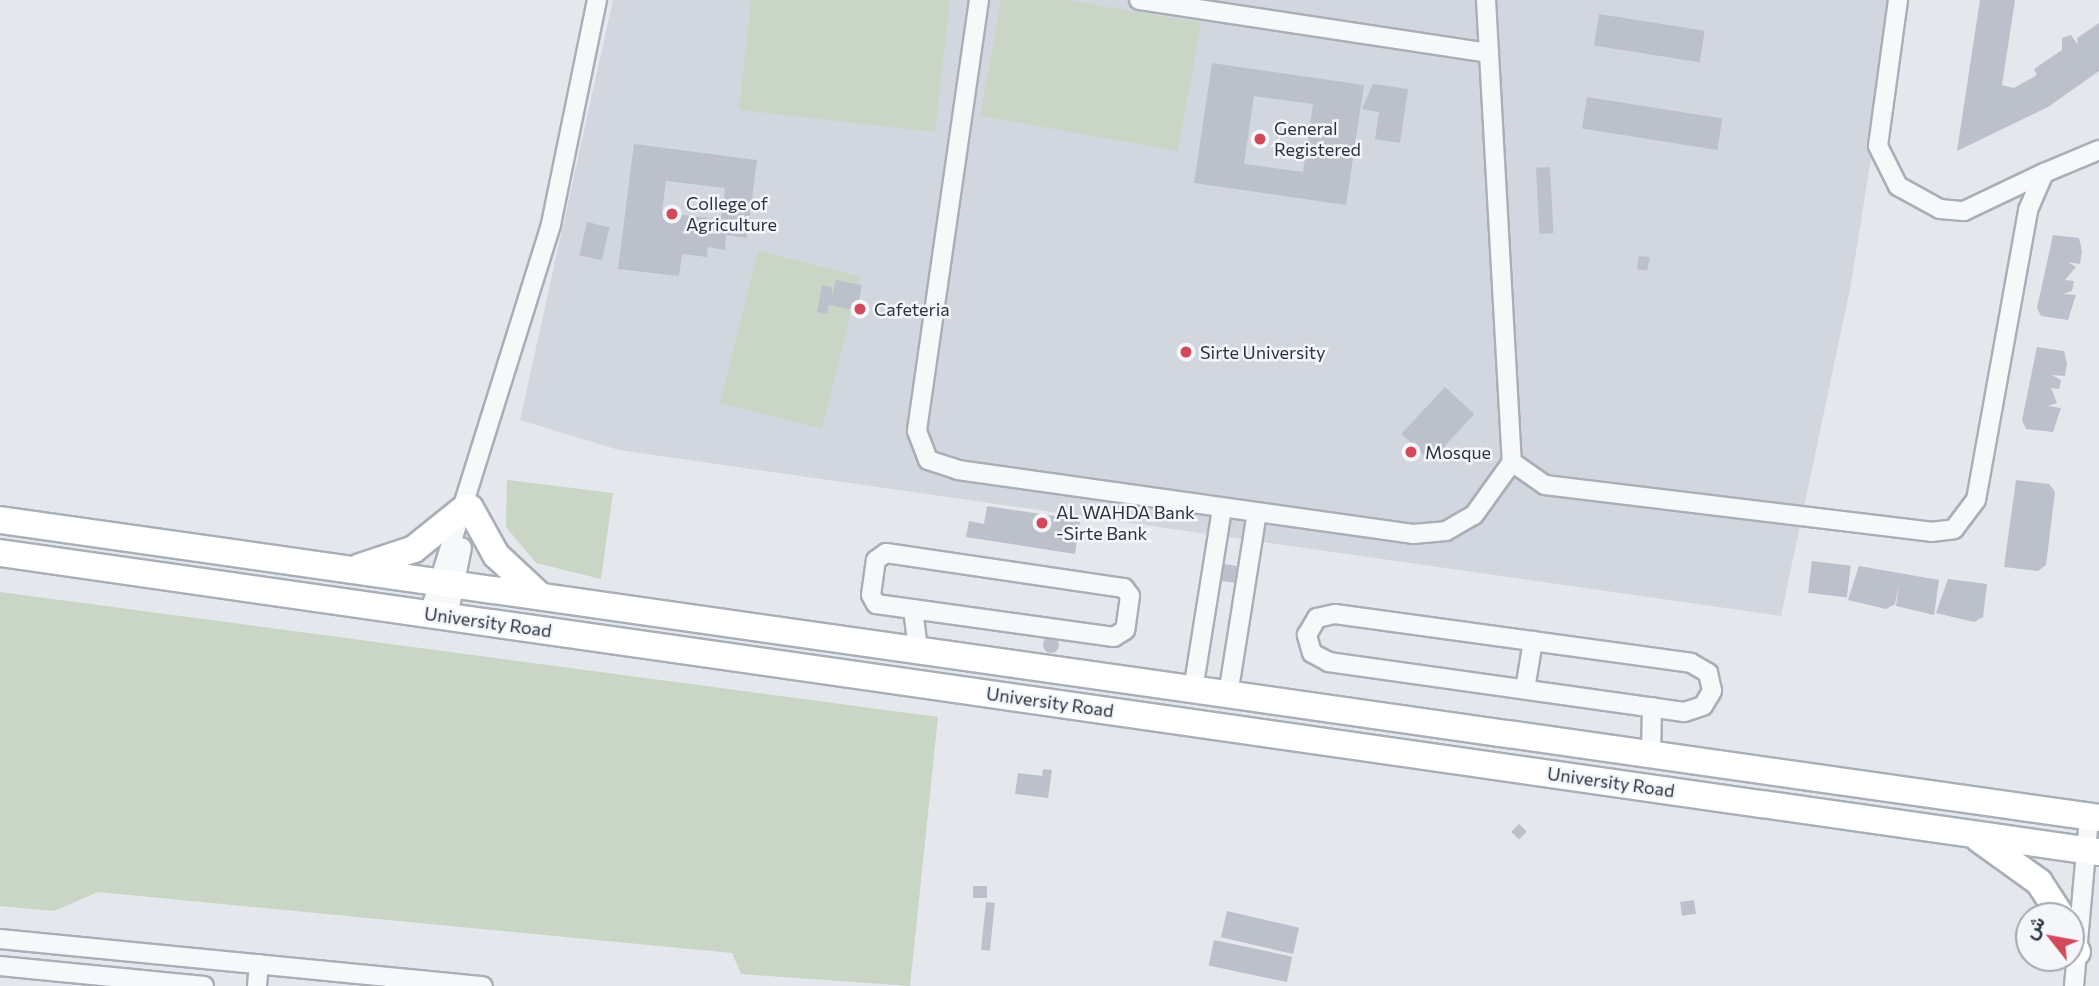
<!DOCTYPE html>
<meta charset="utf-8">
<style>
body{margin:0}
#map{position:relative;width:2099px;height:986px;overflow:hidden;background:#e4e7ec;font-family:Commissioner,Vazirmatn,sans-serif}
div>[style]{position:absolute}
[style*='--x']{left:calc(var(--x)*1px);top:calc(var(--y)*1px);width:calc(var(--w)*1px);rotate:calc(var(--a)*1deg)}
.built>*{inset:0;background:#d2d6de}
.green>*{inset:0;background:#c9d6c5;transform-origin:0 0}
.building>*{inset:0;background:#bbc0ca;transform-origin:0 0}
.round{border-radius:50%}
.roads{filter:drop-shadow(2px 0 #a9aeb7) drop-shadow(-2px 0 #a9aeb7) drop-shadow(0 2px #a9aeb7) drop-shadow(0 -2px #a9aeb7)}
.minor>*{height:18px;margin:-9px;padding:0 9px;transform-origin:9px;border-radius:9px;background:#f7f8fa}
.highway>*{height:26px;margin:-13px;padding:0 13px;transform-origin:13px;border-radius:13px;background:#fff}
.dots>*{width:19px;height:19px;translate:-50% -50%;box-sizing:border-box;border:4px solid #f4f6f9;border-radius:50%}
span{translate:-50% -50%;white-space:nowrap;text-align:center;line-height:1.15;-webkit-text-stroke:5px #f4f6f9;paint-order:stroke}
.poi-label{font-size:18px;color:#2b3445}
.left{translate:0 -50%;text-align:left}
.street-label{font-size:18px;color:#2b3445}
.north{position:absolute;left:2015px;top:902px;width:70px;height:70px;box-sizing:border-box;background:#f4f6f9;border:2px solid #a4a8b1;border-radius:50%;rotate:301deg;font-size:19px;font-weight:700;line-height:28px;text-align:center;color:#2b3445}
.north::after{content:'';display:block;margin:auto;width:24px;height:32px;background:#d1495b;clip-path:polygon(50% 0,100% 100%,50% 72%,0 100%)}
</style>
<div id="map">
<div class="built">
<i style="clip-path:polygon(613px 0,1896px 0,1851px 284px,1781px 616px,619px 450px,520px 420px)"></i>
</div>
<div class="green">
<i style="clip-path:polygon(751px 0,950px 0,935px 132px,739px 110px)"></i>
<i style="clip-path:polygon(1001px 0,1066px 0,1201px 23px,1178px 151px,980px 116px)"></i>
<i style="left:758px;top:251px;width:105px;height:157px;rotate:14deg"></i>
<i style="clip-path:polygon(507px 480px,613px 493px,601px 579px,536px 563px,506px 527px)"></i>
<i style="clip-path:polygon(0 592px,938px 717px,910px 986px,741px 974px,732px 953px,98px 892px,54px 911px,0 906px)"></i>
</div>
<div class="building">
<i style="clip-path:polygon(1980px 0,2015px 0,2002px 85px,2014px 88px,2037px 75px,2034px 69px,2062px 50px,2062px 38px,2071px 35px,2078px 45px,2077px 38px,2099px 23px,2099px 71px,2048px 107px,1957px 151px)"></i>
<i style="left:1599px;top:14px;width:107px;height:32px;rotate:9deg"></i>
<i style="clip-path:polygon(evenodd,1212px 63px,1364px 85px,1346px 205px,1194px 183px,1212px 63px,1254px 96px,1313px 104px,1303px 172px,1244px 164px,1254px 96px)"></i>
<i style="clip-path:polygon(1373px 84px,1408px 89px,1400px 143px,1375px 139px,1379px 112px,1362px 109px)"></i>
<i style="left:1587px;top:97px;width:137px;height:32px;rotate:9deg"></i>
<i style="clip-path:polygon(evenodd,634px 144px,757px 160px,747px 238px,726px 235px,725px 250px,708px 247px,707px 257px,682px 254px,679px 276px,618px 269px,634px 144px,666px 181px,725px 188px,721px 220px,662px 212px,666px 181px)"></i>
<i style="left:1550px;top:167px;width:66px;height:14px;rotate:87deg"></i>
<i style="left:587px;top:222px;width:23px;height:34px;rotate:13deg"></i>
<i style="clip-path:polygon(2053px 235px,2079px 238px,2082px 251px,2080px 264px,2068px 262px,2076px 267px,2065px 280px,2074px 281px,2072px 291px,2063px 294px,2076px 295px,2068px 320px,2041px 316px,2037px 308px)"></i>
<i style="clip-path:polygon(1639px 256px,1650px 257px,1647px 271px,1637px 269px)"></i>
<i style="clip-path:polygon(836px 280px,862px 285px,857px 311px,829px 305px,827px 314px,817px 312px,822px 285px,832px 287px,832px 297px)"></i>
<i style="clip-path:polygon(2037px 347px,2064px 351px,2067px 364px,2065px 376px,2052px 375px,2061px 380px,2059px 389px,2051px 388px,2057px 403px,2048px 406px,2061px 408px,2053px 432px,2026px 429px,2022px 420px)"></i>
<i style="left:1445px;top:387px;width:40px;height:64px;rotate:43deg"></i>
<i style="clip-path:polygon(2016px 480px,2049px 484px,2055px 492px,2046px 565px,2038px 571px,2004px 567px)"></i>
<i style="clip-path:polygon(987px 506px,1080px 520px,1075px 554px,966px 537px,969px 521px,984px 524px)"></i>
<i style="left:1812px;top:561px;width:39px;height:32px;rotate:7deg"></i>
<i style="left:1224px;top:564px;width:13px;height:17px;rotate:9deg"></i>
<i style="clip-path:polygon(1859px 566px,1939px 580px,1934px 615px,1896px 606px,1899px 583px,1895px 604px,1886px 609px,1848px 600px)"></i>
<i style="clip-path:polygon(1948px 579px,1987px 584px,1983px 617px,1974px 622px,1936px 613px)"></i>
<i class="round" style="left:1043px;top:637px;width:16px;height:16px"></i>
<i style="clip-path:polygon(1043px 769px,1052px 770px,1048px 798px,1015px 794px,1018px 773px,1042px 776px)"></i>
<i style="left:1519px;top:824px;width:11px;height:11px;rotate:45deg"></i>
<i style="left:973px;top:886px;width:14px;height:12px"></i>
<i style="left:1694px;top:900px;width:14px;height:14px;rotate:82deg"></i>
<i style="left:986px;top:902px;width:9px;height:48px;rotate:6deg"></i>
<i style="left:1227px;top:911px;width:74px;height:27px;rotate:13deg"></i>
<i style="left:1214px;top:940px;width:80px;height:26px;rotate:12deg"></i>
</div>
<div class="roads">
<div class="minor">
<i style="--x:979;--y:0;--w:435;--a:98.2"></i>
<i style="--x:917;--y:431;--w:31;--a:69"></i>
<i style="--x:928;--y:460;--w:32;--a:18"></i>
<i style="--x:958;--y:470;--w:459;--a:8"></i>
<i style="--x:1413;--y:534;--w:33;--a:-5"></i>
<i style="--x:1446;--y:531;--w:32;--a:-30"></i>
<i style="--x:1474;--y:515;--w:65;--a:-54.4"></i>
<i style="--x:1139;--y:0;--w:354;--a:8.6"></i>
<i style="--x:1486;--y:0;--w:463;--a:86.8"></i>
<i style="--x:1512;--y:462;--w:40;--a:34.9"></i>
<i style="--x:1545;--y:485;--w:389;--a:6.9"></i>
<i style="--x:1931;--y:532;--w:23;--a:-7"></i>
<i style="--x:1954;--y:529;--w:36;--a:-53"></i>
<i style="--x:1976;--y:500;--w:295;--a:-79.8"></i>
<i style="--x:2028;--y:210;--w:40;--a:-66.6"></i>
<i style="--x:2044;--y:173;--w:60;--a:-22.7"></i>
<i style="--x:1898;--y:0;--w:147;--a:97.8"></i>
<i style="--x:1878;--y:146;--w:45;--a:63.4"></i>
<i style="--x:1898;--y:186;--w:48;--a:28.7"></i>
<i style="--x:1940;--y:209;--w:24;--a:5"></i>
<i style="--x:1964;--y:211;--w:89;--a:-25.4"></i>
<i style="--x:886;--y:553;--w:241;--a:8.4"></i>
<i style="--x:1124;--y:588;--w:10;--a:53"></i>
<i style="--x:1130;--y:596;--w:34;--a:98"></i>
<i style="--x:1125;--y:630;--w:13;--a:148"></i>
<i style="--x:1114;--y:637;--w:240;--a:-172.1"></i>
<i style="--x:876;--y:604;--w:10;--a:-119"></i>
<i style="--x:871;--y:595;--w:35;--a:-82"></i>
<i style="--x:876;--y:560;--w:12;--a:-35"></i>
<i style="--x:913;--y:609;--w:40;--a:82.9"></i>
<i style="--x:429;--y:614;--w:409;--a:-72.6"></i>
<i style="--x:551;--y:224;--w:229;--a:-78.4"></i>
<i style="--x:1335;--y:614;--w:359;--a:7.8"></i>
<i style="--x:1691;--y:663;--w:20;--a:30"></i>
<i style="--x:1708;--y:673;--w:18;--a:77"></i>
<i style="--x:1712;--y:691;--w:17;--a:121"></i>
<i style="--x:1703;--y:706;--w:20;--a:162"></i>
<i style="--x:1684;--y:712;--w:359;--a:-172"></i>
<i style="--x:1329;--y:662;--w:19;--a:-152"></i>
<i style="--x:1312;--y:653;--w:19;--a:-106"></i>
<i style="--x:1307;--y:635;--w:20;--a:-60"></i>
<i style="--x:1317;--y:618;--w:18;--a:-13"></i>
<i style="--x:448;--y:617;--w:71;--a:-78.7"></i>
<i style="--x:1525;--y:689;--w:49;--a:-80.5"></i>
<i style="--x:1193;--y:690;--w:184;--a:-80.9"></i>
<i style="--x:1228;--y:695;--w:185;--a:-81"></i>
<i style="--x:1651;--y:755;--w:48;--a:-88.8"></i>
<i style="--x:0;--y:939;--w:485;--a:5.6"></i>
<i style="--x:0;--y:966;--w:205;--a:5.6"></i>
<i style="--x:257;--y:986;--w:22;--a:-85"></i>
<i style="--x:2074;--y:986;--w:170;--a:-84.9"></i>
</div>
<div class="highway">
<i style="--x:470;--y:508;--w:54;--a:61"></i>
<i style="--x:496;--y:555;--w:59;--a:42.9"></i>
<i style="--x:0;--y:520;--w:2120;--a:8.08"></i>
<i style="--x:0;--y:553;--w:2120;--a:8.11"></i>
<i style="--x:360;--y:567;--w:57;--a:-18.4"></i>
<i style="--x:414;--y:549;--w:67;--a:-38.9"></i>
<i style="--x:1979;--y:839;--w:74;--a:35.6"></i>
<i style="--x:2039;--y:882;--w:40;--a:57.1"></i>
<i style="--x:2071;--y:939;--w:14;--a:65"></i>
</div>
</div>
<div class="dots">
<i style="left:1260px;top:139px;background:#d1495b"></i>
<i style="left:672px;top:214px;background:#d1495b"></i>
<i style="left:860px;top:309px;background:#d1495b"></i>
<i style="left:1186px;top:352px;background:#d1495b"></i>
<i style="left:1411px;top:452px;background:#d1495b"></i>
<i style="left:1042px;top:523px;background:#d1495b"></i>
</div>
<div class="poi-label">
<span class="left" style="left:1274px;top:139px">General<br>Registered</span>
<span class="left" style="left:686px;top:214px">College of<br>Agriculture</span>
<span class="left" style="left:874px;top:309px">Cafeteria</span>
<span class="left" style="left:1200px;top:352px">Sirte University</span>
<span class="left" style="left:1425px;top:452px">Mosque</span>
<span class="left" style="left:1056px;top:523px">AL WAHDA Bank<br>-Sirte Bank</span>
</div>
<div class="street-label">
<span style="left:488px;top:622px;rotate:8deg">University Road</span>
<span style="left:1050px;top:702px;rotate:8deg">University Road</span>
<span style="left:1611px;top:782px;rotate:8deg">University Road</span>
</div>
<div class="north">ش</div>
</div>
